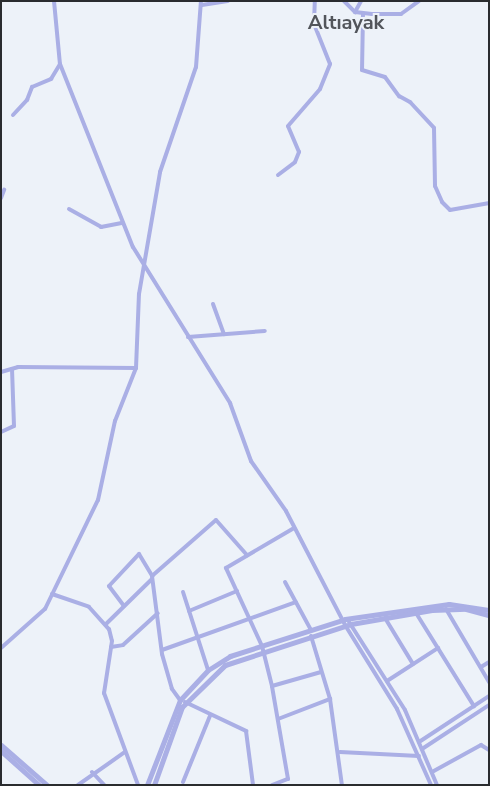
<!DOCTYPE html>
<meta charset="utf-8">
<style>
body{margin:0}
#map{position:relative;width:490px;height:786px;overflow:hidden;background:#edf2f9;font-family:"Nunito Sans",sans-serif}
div>[style]{position:absolute}
[style*='--x']{left:calc(var(--x)*1px);top:calc(var(--y)*1px);width:calc(var(--w)*1px);rotate:calc(var(--a)*1deg)}
.minor>*{height:4px;margin:-2px;padding:0 2px;transform-origin:2px;border-radius:2px;background:#aaafe5}
.tertiary>*{height:5px;margin:-2.5px;padding:0 2.5px;transform-origin:2.5px;border-radius:2.5px;background:#aaafe5}
span{translate:-50% -50%;white-space:nowrap;text-align:center;line-height:1.15;-webkit-text-stroke:4px #edf2f9;paint-order:stroke}
.district-label{font-size:20px;color:#52555b;font-weight:700}
.frame{position:absolute;inset:0;border:2px solid #2a2c2f;pointer-events:none}
</style>
<div id="map">
<div class="minor">
<i style="--x:54;--y:1;--w:63;--a:84.6"></i>
<i style="--x:60;--y:64;--w:197;--a:68.3"></i>
<i style="--x:133;--y:247;--w:184;--a:58.1"></i>
<i style="--x:230;--y:403;--w:62;--a:70.1"></i>
<i style="--x:251;--y:461;--w:61;--a:55"></i>
<i style="--x:286;--y:511;--w:128;--a:62.6"></i>
<i style="--x:345;--y:625;--w:99;--a:58.2"></i>
<i style="--x:397;--y:709;--w:83;--a:65.9"></i>
<i style="--x:344;--y:1;--w:16;--a:45"></i>
<i style="--x:355;--y:12;--w:17;--a:7"></i>
<i style="--x:372;--y:14;--w:29;--a:0"></i>
<i style="--x:401;--y:14;--w:22;--a:-36"></i>
<i style="--x:202;--y:5;--w:26;--a:-9"></i>
<i style="--x:355;--y:12;--w:13;--a:-61"></i>
<i style="--x:363;--y:14;--w:56;--a:91"></i>
<i style="--x:362;--y:70;--w:24;--a:17"></i>
<i style="--x:385;--y:77;--w:24;--a:54"></i>
<i style="--x:399;--y:96;--w:13;--a:29"></i>
<i style="--x:410;--y:102;--w:35;--a:47"></i>
<i style="--x:434;--y:128;--w:58;--a:89"></i>
<i style="--x:435;--y:186;--w:17;--a:66"></i>
<i style="--x:442;--y:202;--w:11;--a:45"></i>
<i style="--x:450;--y:210;--w:40;--a:-10"></i>
<i style="--x:13;--y:115;--w:21;--a:-47"></i>
<i style="--x:27;--y:100;--w:14;--a:-69"></i>
<i style="--x:32;--y:87;--w:21;--a:-23"></i>
<i style="--x:51;--y:79;--w:17;--a:-59"></i>
<i style="--x:278;--y:175;--w:21;--a:-37"></i>
<i style="--x:295;--y:162;--w:11;--a:-68"></i>
<i style="--x:299;--y:152;--w:28;--a:-113"></i>
<i style="--x:288;--y:126;--w:49;--a:-49.1"></i>
<i style="--x:320;--y:89;--w:27;--a:-68"></i>
<i style="--x:330;--y:64;--w:43;--a:-111.8"></i>
<i style="--x:314;--y:24;--w:23;--a:-88"></i>
<i style="--x:1;--y:198;--w:9;--a:-69"></i>
<i style="--x:69;--y:209;--w:37;--a:29"></i>
<i style="--x:101;--y:227;--w:21;--a:-11"></i>
<i style="--x:213;--y:304;--w:32;--a:70"></i>
<i style="--x:188;--y:337;--w:77;--a:-4.5"></i>
<i style="--x:1;--y:372;--w:18;--a:-16"></i>
<i style="--x:18;--y:367;--w:118;--a:0.5"></i>
<i style="--x:1;--y:432;--w:14;--a:-25"></i>
<i style="--x:14;--y:426;--w:57;--a:-92"></i>
<i style="--x:285;--y:582;--w:55;--a:61.6"></i>
<i style="--x:183;--y:592;--w:82;--a:72.2"></i>
<i style="--x:52;--y:594;--w:39;--a:19"></i>
<i style="--x:89;--y:607;--w:30;--a:48"></i>
<i style="--x:109;--y:629;--w:12;--a:76"></i>
<i style="--x:112;--y:641;--w:53;--a:98.7"></i>
<i style="--x:104;--y:693;--w:98;--a:69.7"></i>
<i style="--x:124;--y:606;--w:25;--a:-127"></i>
<i style="--x:109;--y:586;--w:44;--a:-46.8"></i>
<i style="--x:139;--y:554;--w:26;--a:59"></i>
<i style="--x:446;--y:609;--w:85;--a:59.5"></i>
<i style="--x:189;--y:611;--w:52;--a:-22.6"></i>
<i style="--x:416;--y:613;--w:110;--a:58.1"></i>
<i style="--x:385;--y:618;--w:54;--a:58.7"></i>
<i style="--x:349;--y:622;--w:104;--a:57.5"></i>
<i style="--x:405;--y:710;--w:82;--a:66.9"></i>
<i style="--x:106;--y:624;--w:64;--a:-44.4"></i>
<i style="--x:311;--y:636;--w:66;--a:73.2"></i>
<i style="--x:330;--y:699;--w:87;--a:82.1"></i>
<i style="--x:111;--y:647;--w:12;--a:-9"></i>
<i style="--x:123;--y:645;--w:47;--a:-42.4"></i>
<i style="--x:1;--y:648;--w:59;--a:-41.6"></i>
<i style="--x:45;--y:609;--w:121;--a:-64.1"></i>
<i style="--x:98;--y:500;--w:81;--a:-77.9"></i>
<i style="--x:115;--y:421;--w:57;--a:-68.4"></i>
<i style="--x:136;--y:368;--w:74;--a:-87.7"></i>
<i style="--x:139;--y:294;--w:124;--a:-80.2"></i>
<i style="--x:160;--y:172;--w:111;--a:-71.1"></i>
<i style="--x:196;--y:67;--w:66;--a:-85.7"></i>
<i style="--x:162;--y:650;--w:142;--a:-19.7"></i>
<i style="--x:481;--y:667;--w:9;--a:-32"></i>
<i style="--x:387;--y:681;--w:61;--a:-32.9"></i>
<i style="--x:272;--y:686;--w:51;--a:-15.9"></i>
<i style="--x:180;--y:700;--w:14;--a:-126"></i>
<i style="--x:172;--y:689;--w:36;--a:-106"></i>
<i style="--x:162;--y:654;--w:79;--a:-97.3"></i>
<i style="--x:152;--y:576;--w:85;--a:-41.2"></i>
<i style="--x:216;--y:520;--w:47;--a:48.5"></i>
<i style="--x:185;--y:702;--w:68;--a:25.4"></i>
<i style="--x:246;--y:731;--w:54;--a:82.6"></i>
<i style="--x:278;--y:719;--w:56;--a:-21"></i>
<i style="--x:419;--y:742;--w:84;--a:-33.3"></i>
<i style="--x:422;--y:749;--w:80;--a:-33.3"></i>
<i style="--x:340;--y:752;--w:79;--a:2.9"></i>
<i style="--x:92;--y:772;--w:18;--a:47"></i>
<i style="--x:432;--y:772;--w:56;--a:-28.9"></i>
<i style="--x:481;--y:745;--w:9;--a:32"></i>
<i style="--x:183;--y:782;--w:71;--a:-67.8"></i>
<i style="--x:78;--y:785;--w:57;--a:-35.1"></i>
<i style="--x:272;--y:785;--w:17;--a:-21"></i>
<i style="--x:288;--y:779;--w:94;--a:-99.8"></i>
<i style="--x:272;--y:686;--w:41;--a:-104"></i>
<i style="--x:262;--y:646;--w:86;--a:-114.8"></i>
<i style="--x:226;--y:568;--w:79;--a:-30.5"></i>
</div>
<div class="tertiary">
<i style="--x:1;--y:745;--w:61;--a:41"></i>
<i style="--x:1;--y:751;--w:51;--a:41.8"></i>
<i style="--x:147;--y:785;--w:91;--a:-68.8"></i>
<i style="--x:180;--y:700;--w:41;--a:-47"></i>
<i style="--x:208;--y:670;--w:26;--a:-32"></i>
<i style="--x:230;--y:656;--w:121;--a:-17.8"></i>
<i style="--x:345;--y:619;--w:105;--a:-8.2"></i>
<i style="--x:449;--y:604;--w:40;--a:8.5"></i>
<i style="--x:154;--y:785;--w:83;--a:-70.3"></i>
<i style="--x:182;--y:707;--w:60;--a:-44.3"></i>
<i style="--x:225;--y:665;--w:133;--a:-18"></i>
<i style="--x:351;--y:624;--w:82;--a:-9.8"></i>
<i style="--x:432;--y:610;--w:34;--a:-2"></i>
<i style="--x:466;--y:609;--w:24;--a:15"></i>
</div>
<div class="district-label">
<span style="left:346px;top:22px">Altıayak</span>
</div>
<div class="frame"></div>
</div>
